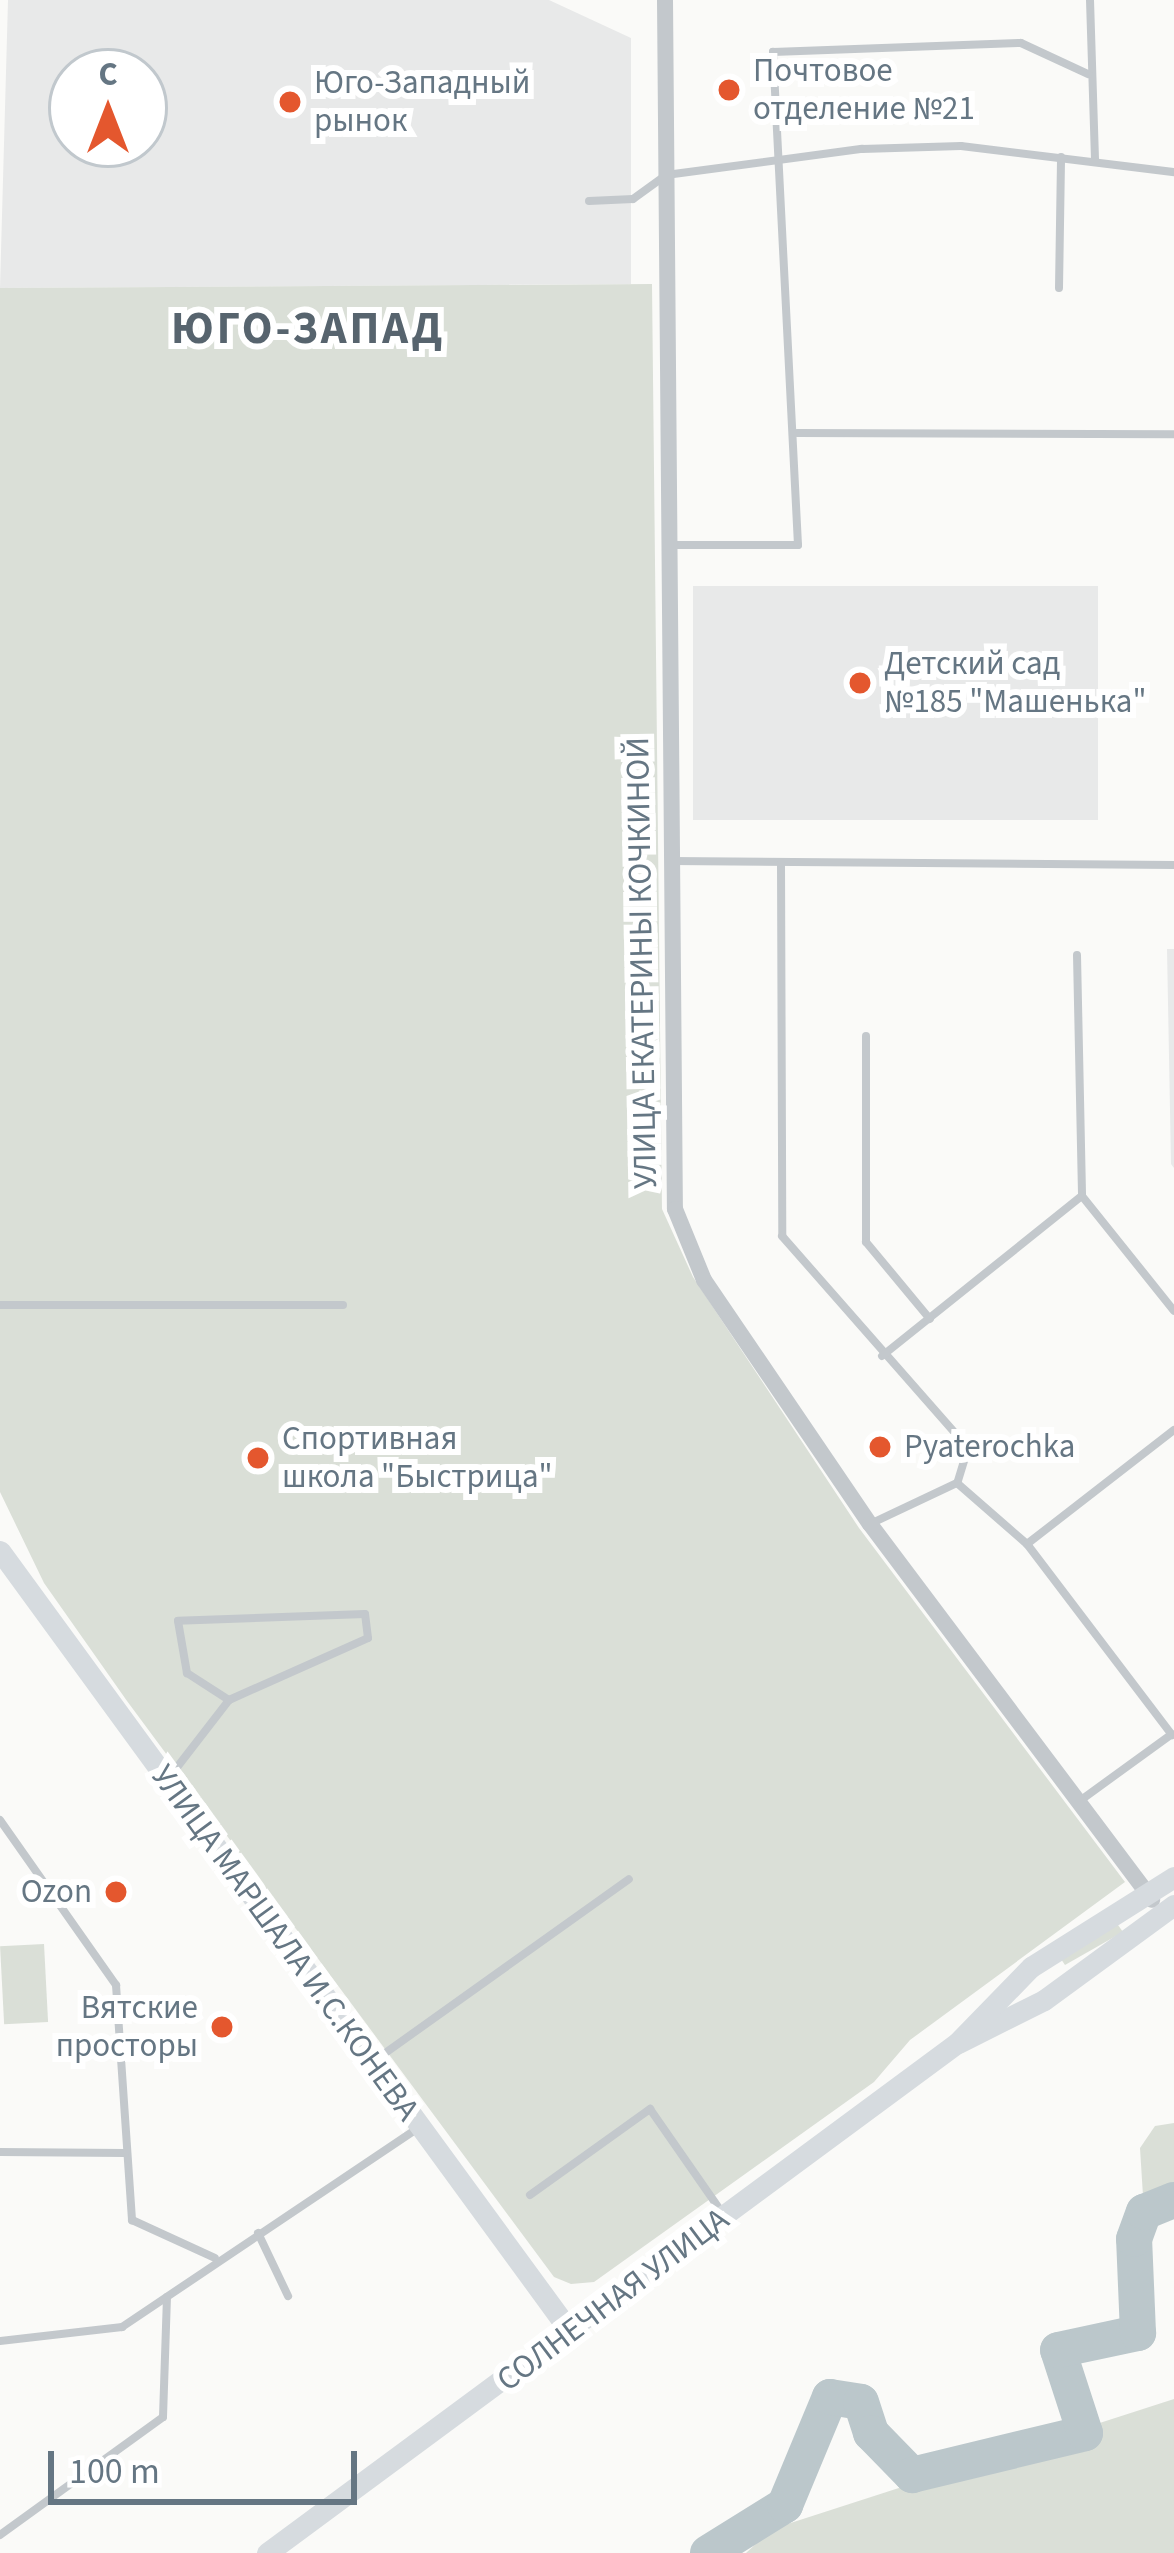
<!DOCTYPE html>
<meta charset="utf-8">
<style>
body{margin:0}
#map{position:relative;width:1174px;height:2553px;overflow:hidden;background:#fafaf8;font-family:"Source Sans 3",sans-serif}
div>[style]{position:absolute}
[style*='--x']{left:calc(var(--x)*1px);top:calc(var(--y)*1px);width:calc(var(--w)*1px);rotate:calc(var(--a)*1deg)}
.built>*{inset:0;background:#e8e9e9;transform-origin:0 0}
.green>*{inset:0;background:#dadfd7;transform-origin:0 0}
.river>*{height:36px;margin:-18px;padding:0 18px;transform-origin:18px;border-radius:18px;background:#bbc7cb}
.lane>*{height:8px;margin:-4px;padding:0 4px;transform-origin:4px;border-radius:4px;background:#c3c8cc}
.street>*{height:16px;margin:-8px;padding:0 8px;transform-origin:8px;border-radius:8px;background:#c3c8cc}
.secondary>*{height:21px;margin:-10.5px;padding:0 10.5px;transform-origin:10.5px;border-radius:10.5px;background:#d6dbdf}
.dots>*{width:33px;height:33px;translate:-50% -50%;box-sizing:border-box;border:6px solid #fff;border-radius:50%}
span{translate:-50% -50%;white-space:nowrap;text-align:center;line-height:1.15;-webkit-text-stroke:12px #fff;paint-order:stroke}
.poi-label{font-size:33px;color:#657683}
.left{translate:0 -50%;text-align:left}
.right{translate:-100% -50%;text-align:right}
.street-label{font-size:33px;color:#657683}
.district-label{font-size:45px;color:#57646e;font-weight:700;letter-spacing:3px}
.north{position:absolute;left:48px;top:48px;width:120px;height:120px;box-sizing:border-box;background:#fff;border:3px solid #c1c8cd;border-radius:50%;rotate:0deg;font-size:33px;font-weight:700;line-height:48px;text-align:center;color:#657683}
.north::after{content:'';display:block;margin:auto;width:42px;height:54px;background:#e4572e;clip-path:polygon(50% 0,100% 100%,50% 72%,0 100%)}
.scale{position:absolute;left:48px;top:2451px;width:309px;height:54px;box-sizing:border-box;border:6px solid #657683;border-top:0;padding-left:15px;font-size:36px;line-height:42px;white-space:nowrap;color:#657683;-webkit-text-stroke:9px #fff;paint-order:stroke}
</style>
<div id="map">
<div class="built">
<i style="clip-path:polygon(evenodd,8px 0,549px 0,631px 38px,631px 284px,0 288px,8px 0,72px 72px,144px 72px,144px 144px,72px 144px,72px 72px)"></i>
<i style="left:693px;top:586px;width:405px;height:234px"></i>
<i style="clip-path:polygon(1167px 949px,1174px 949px,1174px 1168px,1171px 1164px)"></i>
</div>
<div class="green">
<i style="clip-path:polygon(652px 284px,662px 1209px,693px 1277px,859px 1528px,1125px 1882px,910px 2040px,874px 2082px,594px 2282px,571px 2284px,554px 2277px,127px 1701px,44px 1583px,0 1492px,0 288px)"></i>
<i style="clip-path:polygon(1113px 1918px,1123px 1932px,1065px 1965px,1061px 1959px)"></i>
<i style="left:44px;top:1944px;width:78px;height:44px;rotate:87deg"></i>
<i style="clip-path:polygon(1174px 2123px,1174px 2219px,1144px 2212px,1140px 2148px,1155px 2126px)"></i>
<i style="clip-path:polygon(1174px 2399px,1174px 2553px,746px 2553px,772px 2529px)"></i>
</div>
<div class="river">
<i style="--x:708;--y:2553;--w:91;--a:-31.9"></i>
<i style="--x:785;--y:2505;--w:117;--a:-67.4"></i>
<i style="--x:830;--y:2397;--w:31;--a:9"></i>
<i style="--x:861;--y:2402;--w:33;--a:72"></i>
<i style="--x:871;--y:2433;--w:59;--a:45.7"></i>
<i style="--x:912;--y:2475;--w:178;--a:-13.6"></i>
<i style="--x:1085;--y:2433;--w:87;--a:-108"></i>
<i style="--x:1058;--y:2350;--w:82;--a:-12"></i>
<i style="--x:1138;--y:2333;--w:94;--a:-92.4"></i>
<i style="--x:1134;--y:2239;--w:29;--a:-70"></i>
<i style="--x:1144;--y:2212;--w:32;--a:-22"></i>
</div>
<div class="lane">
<i style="--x:1090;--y:0;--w:160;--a:88.2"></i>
<i style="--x:589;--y:201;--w:44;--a:-2.6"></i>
<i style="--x:633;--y:199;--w:41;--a:-36"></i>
<i style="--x:666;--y:175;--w:198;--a:-7.6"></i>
<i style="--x:862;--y:149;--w:99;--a:-1.7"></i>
<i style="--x:961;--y:146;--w:215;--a:7"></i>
<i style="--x:1059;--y:288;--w:131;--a:-89.1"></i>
<i style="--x:797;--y:433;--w:377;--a:0.2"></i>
<i style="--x:672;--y:545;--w:126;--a:0"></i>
<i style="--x:798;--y:545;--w:494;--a:-92.9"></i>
<i style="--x:773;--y:52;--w:248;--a:-2.1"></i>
<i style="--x:1021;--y:43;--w:74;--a:24.8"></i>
<i style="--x:672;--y:861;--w:502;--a:0.46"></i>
<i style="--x:781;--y:863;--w:373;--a:89.8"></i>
<i style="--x:782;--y:1236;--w:282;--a:48.7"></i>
<i style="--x:968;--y:1448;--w:37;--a:107"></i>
<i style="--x:957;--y:1483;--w:93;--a:41.1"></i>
<i style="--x:1027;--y:1544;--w:240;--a:52.8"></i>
<i style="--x:1077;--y:955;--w:241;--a:88.8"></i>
<i style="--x:1082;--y:1196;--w:147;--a:51.3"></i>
<i style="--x:866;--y:1036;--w:206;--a:90"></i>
<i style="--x:866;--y:1242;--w:100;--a:50.3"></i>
<i style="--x:0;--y:1305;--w:343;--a:0"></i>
<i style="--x:882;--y:1356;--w:256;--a:-38.7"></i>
<i style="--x:872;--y:1523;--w:94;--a:-25.2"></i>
<i style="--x:1027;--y:1544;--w:186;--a:-37.8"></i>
<i style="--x:168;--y:1779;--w:100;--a:-52.3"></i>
<i style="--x:229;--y:1700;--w:152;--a:-24"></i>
<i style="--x:368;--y:1638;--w:24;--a:-97"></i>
<i style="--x:365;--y:1614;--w:187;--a:177.9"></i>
<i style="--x:178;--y:1621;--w:53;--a:80.2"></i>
<i style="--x:187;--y:1673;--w:50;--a:32.7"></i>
<i style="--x:1081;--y:1800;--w:112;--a:-36"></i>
<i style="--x:0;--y:1820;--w:202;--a:54.9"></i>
<i style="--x:116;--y:1985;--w:236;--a:86.1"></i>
<i style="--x:132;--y:2220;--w:91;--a:24.6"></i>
<i style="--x:374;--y:2061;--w:313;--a:-35.5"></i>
<i style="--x:0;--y:2152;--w:125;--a:0.5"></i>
<i style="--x:530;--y:2195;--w:148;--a:-35.6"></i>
<i style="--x:650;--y:2109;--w:124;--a:55.2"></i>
<i style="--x:258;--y:2233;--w:70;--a:64.5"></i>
<i style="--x:0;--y:2341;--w:123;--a:-6.5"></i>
<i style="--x:122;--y:2327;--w:357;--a:-33.9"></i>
<i style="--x:0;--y:2535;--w:201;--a:-35.9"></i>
<i style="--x:163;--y:2417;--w:120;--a:-88.1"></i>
</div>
<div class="street">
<i style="--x:665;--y:0;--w:1209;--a:89.53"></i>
<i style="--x:675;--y:1209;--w:77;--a:67.8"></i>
<i style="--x:704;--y:1280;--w:295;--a:55.8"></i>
<i style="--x:870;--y:1524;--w:470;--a:53.1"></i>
</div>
<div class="secondary">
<i style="--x:0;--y:1551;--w:968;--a:53.86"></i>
<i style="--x:958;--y:2043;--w:96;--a:-26.6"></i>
<i style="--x:1044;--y:2000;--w:161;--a:-36.2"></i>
<i style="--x:267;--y:2553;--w:858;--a:-36.47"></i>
<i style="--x:957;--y:2043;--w:106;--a:-45.8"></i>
<i style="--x:1031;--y:1967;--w:169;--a:-32.2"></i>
</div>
<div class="dots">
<i style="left:729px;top:90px;background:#e4572e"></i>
<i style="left:290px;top:102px;background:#e4572e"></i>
<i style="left:860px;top:683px;background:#e4572e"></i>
<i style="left:880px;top:1447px;background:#e4572e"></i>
<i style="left:258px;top:1458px;background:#e4572e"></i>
<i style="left:116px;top:1892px;background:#e4572e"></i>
<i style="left:222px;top:2027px;background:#e4572e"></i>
</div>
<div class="poi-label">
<span class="left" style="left:753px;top:90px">Почтовое<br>отделение №21</span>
<span class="left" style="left:314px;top:102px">Юго-Западный<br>рынок</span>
<span class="left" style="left:884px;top:683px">Детский сад<br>№185 "Машенька"</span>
<span class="left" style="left:282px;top:1458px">Спортивная<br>школа "Быстрица"</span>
<span class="left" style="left:904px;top:1447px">Pyaterochka</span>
<span class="right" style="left:92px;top:1892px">Ozon</span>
<span class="right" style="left:198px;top:2027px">Вятские<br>просторы</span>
</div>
<div class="street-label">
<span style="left:642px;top:963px;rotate:-91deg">УЛИЦА ЕКАТЕРИНЫ КОЧКИНОЙ</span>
<span style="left:285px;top:1943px;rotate:54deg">УЛИЦА МАРШАЛА И.С.КОНЕВА</span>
<span style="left:613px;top:2300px;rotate:-37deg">СОЛНЕЧНАЯ УЛИЦА</span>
</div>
<div class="district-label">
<span style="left:308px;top:330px">ЮГО-ЗАПАД</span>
</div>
<div class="north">С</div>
<div class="scale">100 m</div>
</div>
